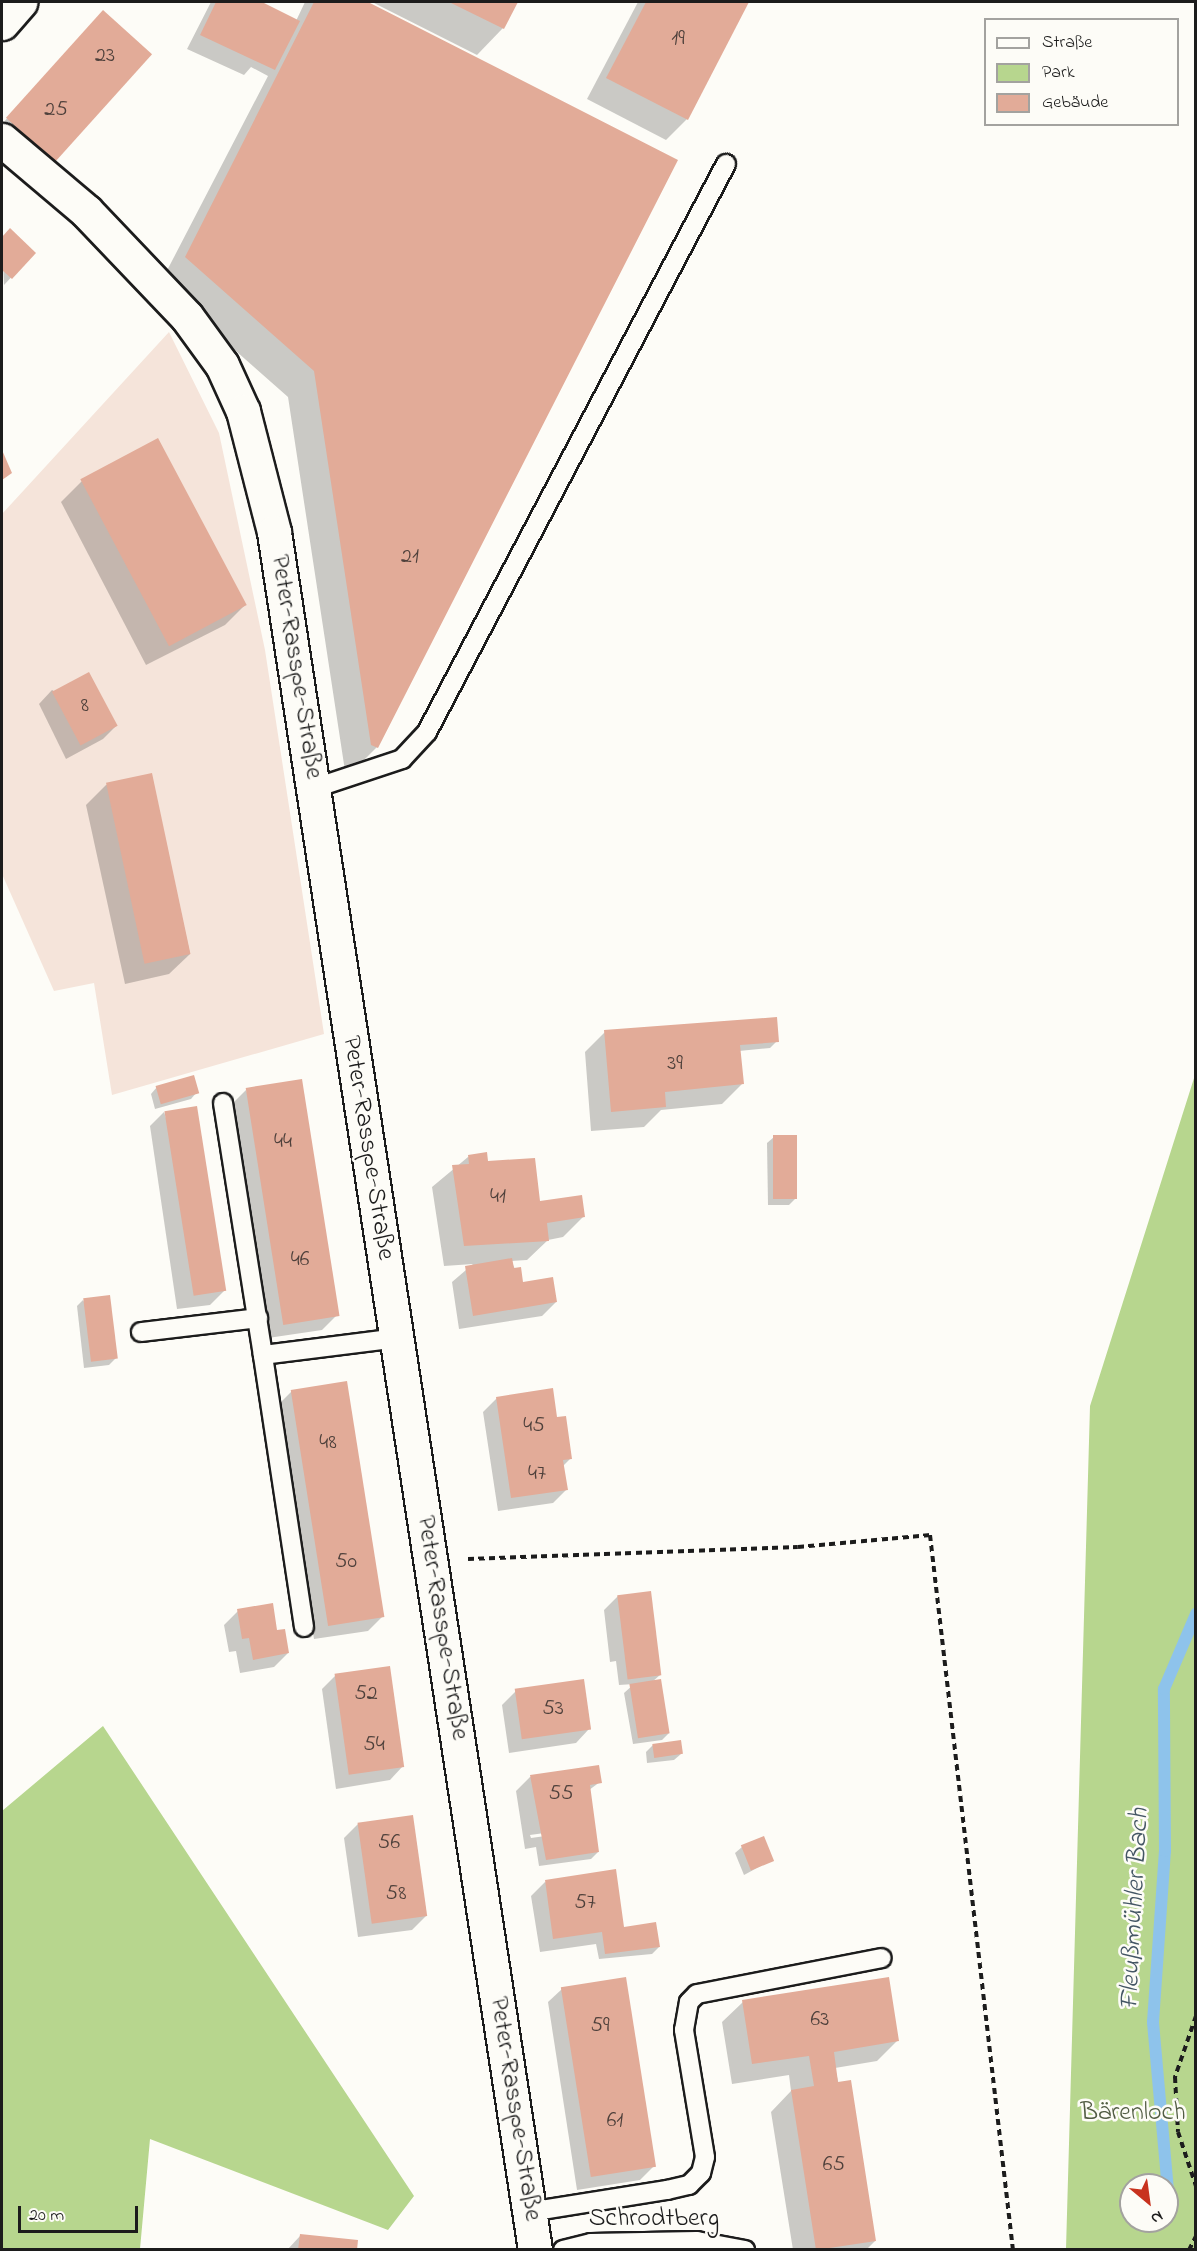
<!DOCTYPE html>
<meta charset="utf-8">
<style>
body{margin:0}
#map{position:relative;width:1197px;height:2251px;overflow:hidden;background:#fdfcf7;font-family:"Indie Flower",sans-serif}
div>[style]{position:absolute}
[style*='--x']{left:calc(var(--x)*1px);top:calc(var(--y)*1px);width:calc(var(--w)*1px);rotate:calc(var(--a)*1deg)}
.built>*{inset:0;background:#f5e4da}
.green>*{inset:0;background:#b7d68e}
.shadow>*{inset:0;background:#0003}
.stream>*{height:12px;margin:-6px;padding:0 6px;transform-origin:6px;border-radius:6px;background:#8ec3eb}
.building>*{inset:0;background:#e2ab98;transform-origin:0 0}
.path>*{height:4px;margin-top:-2px;transform-origin:0;background:repeating-linear-gradient(90deg,#1c1c1c 0 6px,transparent 0 10.5px)}
.roads{filter:drop-shadow(2px 0 #1c1c1c) drop-shadow(-2px 0 #1c1c1c) drop-shadow(0 2px #1c1c1c) drop-shadow(0 -2px #1c1c1c)}
.lane>*{height:18px;margin:-9px;padding:0 9px;transform-origin:9px;border-radius:9px;background:#fdfcf7}
.street>*{height:33px;margin:-16.5px;padding:0 16.5px;transform-origin:16.5px;border-radius:16.5px;background:#fdfcf7}
.primary>*{height:33px;margin:-16.5px;padding:0 16.5px;transform-origin:16.5px;border-radius:16.5px;background:#fdfcf7}
span{translate:-50% -50%;white-space:nowrap;text-align:center;line-height:1.15;-webkit-text-stroke:5px #fdfcf7;paint-order:stroke}
.number-label{font-size:22px;color:#4e403b}
.number-label span{-webkit-text-stroke-width:0}
.street-label{font-size:26px;color:#1c1c1c}
.park-label{font-size:26px;color:#525d44}
.water-label{font-size:27px;color:#445664;font-style:italic}
.frame{position:absolute;inset:0;border:3px solid #1c1c1c;pointer-events:none}
.legend{position:absolute;left:984px;top:18px;width:195px;height:108px;box-sizing:border-box;background:#fdfcf7;border:2px solid #a3a29f;margin:0;padding:8px 10px;list-style:none;font-size:18px;color:#1c1c1c}
.legend li{display:flex;align-items:center;gap:12px;height:30px}
.legend b{width:30px;border:2px solid #a3a29f}
.north{position:absolute;left:1119px;top:2173px;width:60px;height:60px;box-sizing:border-box;background:#fdfcf7;border:2px solid #a3a29f;border-radius:50%;rotate:151deg;font-size:16px;font-weight:700;line-height:24px;text-align:center;color:#1c1c1c}
.north::after{content:'';display:block;margin:auto;width:21px;height:27px;background:#c8321e;clip-path:polygon(50% 0,100% 100%,50% 72%,0 100%)}
.scale{position:absolute;left:18px;top:2206px;width:120px;height:27px;box-sizing:border-box;border:3px solid #1c1c1c;border-top:0;padding-left:8px;font-size:18px;line-height:21px;white-space:nowrap;color:#1c1c1c;-webkit-text-stroke:4px #fdfcf7;paint-order:stroke}
</style>
<div id="map">
<div class="built">
<i style="clip-path:polygon(169px 332px,219px 433px,265px 650px,324px 1034px,112px 1095px,94px 983px,54px 991px,2px 874px,2px 514px)"></i>
</div>
<div class="green">
<i style="clip-path:polygon(evenodd,1195px 1075px,1195px 2249px,1066px 2249px,1090px 1406px,1195px 1075px,1131px 2185px,1167px 2185px,1167px 2221px,1131px 2221px,1131px 2185px)"></i>
<i style="clip-path:polygon(103px 1726px,414px 2196px,388px 2230px,150px 2139px,140px 2249px,2px 2249px,2px 1811px)"></i>
</div>
<div class="shadow">
<i style="clip-path:polygon(211px 2px,259px 2px,296px 21px,305px 2px,364px 2px,676px 160px,377px 747px,351px 773px,345px 771px,288px 397px,160px 284px,268px 76px,251px 67px,244px 75px,187px 49px)"></i>
<i style="clip-path:polygon(372px 2px,516px 2px,503px 28px,477px 55px)"></i>
<i style="clip-path:polygon(638px 2px,748px 2px,687px 119px,666px 140px,587px 99px)"></i>
<i style="clip-path:polygon(103px 12px,54px 161px,41px 175px,2px 141px,2px 124px)"></i>
<i style="clip-path:polygon(10px 230px,34px 253px,4px 285px,2px 239px)"></i>
<i style="clip-path:polygon(82px 481px,245px 605px,225px 625px,146px 665px,61px 502px)"></i>
<i style="clip-path:polygon(52px 690px,116px 726px,103px 739px,66px 759px,39px 704px)"></i>
<i style="clip-path:polygon(151px 775px,190px 954px,169px 974px,125px 984px,86px 805px,106px 785px)"></i>
<i style="clip-path:polygon(605px 1032px,777px 1041px,770px 1048px,739px 1051px,742px 1084px,722px 1104px,661px 1110px,644px 1127px,591px 1131px,585px 1052px)"></i>
<i style="clip-path:polygon(157px 1087px,197px 1092px,191px 1099px,155px 1109px,151px 1094px)"></i>
<i style="clip-path:polygon(246px 1090px,336px 1316px,322px 1330px,268px 1338px,232px 1104px)"></i>
<i style="clip-path:polygon(164px 1112px,224px 1291px,210px 1305px,177px 1309px,150px 1126px)"></i>
<i style="clip-path:polygon(774px 1137px,796px 1198px,789px 1205px,768px 1205px,767px 1143px)"></i>
<i style="clip-path:polygon(468px 1157px,487px 1162px,539px 1202px,583px 1217px,563px 1237px,548px 1240px,527px 1260px,511px 1261px,522px 1283px,556px 1302px,542px 1316px,459px 1329px,452px 1282px,473px 1264px,444px 1266px,432px 1187px)"></i>
<i style="clip-path:polygon(83px 1300px,116px 1358px,109px 1365px,84px 1368px,77px 1306px)"></i>
<i style="clip-path:polygon(292px 1391px,382px 1617px,368px 1631px,314px 1639px,278px 1405px)"></i>
<i style="clip-path:polygon(497px 1398px,556px 1419px,571px 1458px,563px 1466px,567px 1489px,553px 1503px,498px 1511px,483px 1412px)"></i>
<i style="clip-path:polygon(618px 1596px,660px 1675px,652px 1682px,669px 1733px,662px 1740px,633px 1744px,624px 1693px,634px 1684px,619px 1685px,616px 1661px,610px 1662px,604px 1610px)"></i>
<i style="clip-path:polygon(238px 1611px,276px 1632px,288px 1653px,274px 1667px,240px 1673px,236px 1651px,229px 1652px,224px 1625px)"></i>
<i style="clip-path:polygon(336px 1675px,403px 1766px,390px 1780px,336px 1789px,322px 1689px)"></i>
<i style="clip-path:polygon(516px 1691px,589px 1729px,576px 1743px,509px 1753px,502px 1705px)"></i>
<i style="clip-path:polygon(653px 1745px,681px 1754px,674px 1760px,647px 1763px,646px 1752px)"></i>
<i style="clip-path:polygon(evenodd,530px 1777px,600px 1782px,589px 1790px,598px 1852px,591px 1859px,539px 1866px,536px 1847px,525px 1849px,516px 1791px,530px 1777px,581px 1828px,581px 1831px,531px 1838px,530px 1835px,581px 1828px)"></i>
<i style="clip-path:polygon(358px 1824px,426px 1916px,412px 1930px,358px 1937px,344px 1838px)"></i>
<i style="clip-path:polygon(742px 1847px,772px 1860px,744px 1875px,735px 1853px)"></i>
<i style="clip-path:polygon(545px 1882px,623px 1930px,659px 1947px,652px 1954px,599px 1959px,596px 1944px,540px 1952px,531px 1896px)"></i>
<i style="clip-path:polygon(562px 1989px,654px 2166px,640px 2180px,577px 2190px,548px 2002px)"></i>
<i style="clip-path:polygon(743px 2002px,897px 2041px,877px 2061px,835px 2068px,875px 2241px,866px 2250px,793px 2250px,771px 2112px,791px 2091px,789px 2075px,732px 2084px,722px 2022px)"></i>
<i style="clip-path:polygon(301px 2235px,356px 2250px,287px 2250px)"></i>
</div>
<div class="stream">
<i style="--x:1170;--y:2213;--w:192;--a:-95.1"></i>
<i style="--x:1153;--y:2022;--w:171;--a:-86"></i>
<i style="--x:1165;--y:1851;--w:162;--a:-90.4"></i>
<i style="--x:1164;--y:1689;--w:82;--a:-66.9"></i>
</div>
<div class="building">
<i style="clip-path:polygon(216px 2px,262px 2px,300px 21px,275px 70px,200px 35px)"></i>
<i style="clip-path:polygon(314px 2px,368px 2px,678px 160px,378px 748px,371px 745px,314px 371px,185px 257px)"></i>
<i style="clip-path:polygon(449px 2px,518px 2px,504px 29px)"></i>
<i style="clip-path:polygon(646px 2px,749px 2px,688px 120px,606px 78px)"></i>
<i style="left:103px;top:10px;width:66px;height:145px;rotate:42deg"></i>
<i style="clip-path:polygon(10px 228px,36px 253px,12px 279px,2px 270px,2px 237px)"></i>
<i style="left:158px;top:438px;width:189px;height:88px;rotate:62deg"></i>
<i style="clip-path:polygon(2px 450px,12px 473px,2px 480px)"></i>
<i style="left:89px;top:672px;width:61px;height:42px;rotate:62deg"></i>
<i style="left:152px;top:773px;width:185px;height:47px;rotate:78deg"></i>
<i style="clip-path:polygon(777px 1017px,779px 1042px,740px 1045px,744px 1084px,665px 1092px,666px 1107px,611px 1112px,604px 1030px)"></i>
<i style="left:194px;top:1075px;width:19px;height:40px;rotate:74deg"></i>
<i style="left:302px;top:1079px;width:240px;height:57px;rotate:81deg"></i>
<i style="left:197px;top:1106px;width:187px;height:33px;rotate:81deg"></i>
<i style="left:773px;top:1135px;width:24px;height:64px"></i>
<i style="clip-path:polygon(487px 1152px,488px 1161px,535px 1158px,540px 1201px,582px 1195px,585px 1217px,547px 1223px,549px 1241px,464px 1246px,452px 1165px,469px 1164px,468px 1155px)"></i>
<i style="clip-path:polygon(512px 1258px,514px 1268px,521px 1267px,523px 1282px,553px 1277px,557px 1302px,473px 1316px,465px 1266px)"></i>
<i style="left:110px;top:1295px;width:64px;height:27px;rotate:83deg"></i>
<i style="left:347px;top:1381px;width:239px;height:57px;rotate:81deg"></i>
<i style="clip-path:polygon(553px 1388px,557px 1417px,566px 1416px,572px 1459px,563px 1460px,568px 1490px,511px 1498px,496px 1397px)"></i>
<i style="left:651px;top:1591px;width:85px;height:34px;rotate:83deg"></i>
<i style="clip-path:polygon(273px 1603px,277px 1630px,285px 1629px,289px 1653px,253px 1660px,249px 1638px,242px 1639px,237px 1609px)"></i>
<i style="left:390px;top:1666px;width:102px;height:56px;rotate:82deg"></i>
<i style="left:584px;top:1679px;width:51px;height:70px;rotate:82deg"></i>
<i style="left:661px;top:1679px;width:55px;height:32px;rotate:81deg"></i>
<i style="left:681px;top:1740px;width:14px;height:29px;rotate:82deg"></i>
<i style="clip-path:polygon(599px 1765px,602px 1783px,590px 1785px,599px 1852px,546px 1860px,530px 1775px)"></i>
<i style="left:413px;top:1815px;width:102px;height:56px;rotate:82deg"></i>
<i style="left:764px;top:1836px;width:27px;height:25px;rotate:68deg"></i>
<i style="clip-path:polygon(616px 1869px,624px 1927px,656px 1922px,660px 1947px,605px 1954px,602px 1932px,553px 1939px,545px 1880px)"></i>
<i style="left:626px;top:1977px;width:192px;height:66px;rotate:81deg"></i>
<i style="clip-path:polygon(889px 1977px,899px 2041px,834px 2052px,838px 2082px,851px 2080px,876px 2241px,816px 2250px,791px 2090px,814px 2086px,809px 2056px,752px 2064px,742px 2000px)"></i>
<i style="clip-path:polygon(300px 2234px,358px 2240px,357px 2250px,298px 2250px)"></i>
</div>
<div class="path">
<i style="--x:468;--y:1559;--w:330;--a:-2.1"></i>
<i style="--x:798;--y:1547;--w:133;--a:-5.2"></i>
<i style="--x:930;--y:1535;--w:720;--a:83.38"></i>
<i style="--x:1196;--y:2016;--w:65;--a:109"></i>
<i style="--x:1175;--y:2077;--w:55;--a:86.9"></i>
<i style="--x:1178;--y:2132;--w:57;--a:71.6"></i>
<i style="--x:1189;--y:2250;--w:16;--a:-63"></i>
</div>
<div class="roads">
<div class="lane">
<i style="--x:315;--y:788;--w:92;--a:-18.4"></i>
<i style="--x:402;--y:759;--w:37;--a:-47"></i>
<i style="--x:427;--y:732;--w:642;--a:-62.24"></i>
<i style="--x:223;--y:1103;--w:255;--a:81"></i>
<i style="--x:141;--y:1332;--w:118;--a:-6.8"></i>
<i style="--x:304;--y:1627;--w:275;--a:-98.6"></i>
<i style="--x:263;--y:1355;--w:135;--a:-7.2"></i>
<i style="--x:529;--y:2212;--w:140;--a:-9.1"></i>
<i style="--x:667;--y:2190;--w:23;--a:-13"></i>
<i style="--x:689;--y:2185;--w:17;--a:-45"></i>
<i style="--x:701;--y:2173;--w:16;--a:-76"></i>
<i style="--x:705;--y:2157;--w:129;--a:-99.4"></i>
<i style="--x:684;--y:2030;--w:28;--a:-80"></i>
<i style="--x:689;--y:2002;--w:11;--a:-45"></i>
<i style="--x:697;--y:1994;--w:188;--a:-11"></i>
<i style="--x:563;--y:2250;--w:29;--a:-14"></i>
<i style="--x:591;--y:2243;--w:106;--a:-1.1"></i>
<i style="--x:697;--y:2241;--w:49;--a:10.6"></i>
</div>
<div class="street">
<i style="--x:2;--y:140;--w:110;--a:40.2"></i>
<i style="--x:86;--y:211;--w:146;--a:46.4"></i>
<i style="--x:187;--y:317;--w:59;--a:53.9"></i>
<i style="--x:222;--y:365;--w:51;--a:65.5"></i>
<i style="--x:243;--y:411;--w:125;--a:75.6"></i>
<i style="--x:274;--y:532;--w:1738;--a:81.36"></i>
</div>
<div class="primary">
<i style="--x:2;--y:23;--w:28;--a:-49"></i>
</div>
</div>
<div class="number-label">
<span style="left:678px;top:40px">19</span>
<span style="left:105px;top:57px">23</span>
<span style="left:56px;top:111px">25</span>
<span style="left:410px;top:558px">21</span>
<span style="left:85px;top:707px">8</span>
<span style="left:675px;top:1065px">39</span>
<span style="left:283px;top:1143px">44</span>
<span style="left:498px;top:1198px">41</span>
<span style="left:300px;top:1261px">46</span>
<span style="left:534px;top:1427px">45</span>
<span style="left:328px;top:1444px">48</span>
<span style="left:537px;top:1475px">47</span>
<span style="left:346px;top:1563px">50</span>
<span style="left:366px;top:1695px">52</span>
<span style="left:553px;top:1710px">53</span>
<span style="left:374px;top:1746px">54</span>
<span style="left:561px;top:1795px">55</span>
<span style="left:389px;top:1844px">56</span>
<span style="left:396px;top:1895px">58</span>
<span style="left:585px;top:1904px">57</span>
<span style="left:820px;top:2021px">63</span>
<span style="left:600px;top:2027px">59</span>
<span style="left:615px;top:2122px">61</span>
<span style="left:834px;top:2166px">65</span>
</div>
<div class="street-label">
<span style="left:295px;top:667px;rotate:81deg">Peter-Rasspe-Straße</span>
<span style="left:367px;top:1148px;rotate:81deg">Peter-Rasspe-Straße</span>
<span style="left:441px;top:1628px;rotate:81deg">Peter-Rasspe-Straße</span>
<span style="left:514px;top:2109px;rotate:81deg">Peter-Rasspe-Straße</span>
<span style="left:654px;top:2220px">Schrodtberg</span>
</div>
<div class="park-label">
<span style="left:1133px;top:2114px">Bärenloch</span>
</div>
<div class="water-label">
<span style="left:1135px;top:1909px;rotate:-87deg">Fleußmühler Bach</span>
</div>
<div class="frame"></div>
<ul class="legend">
<li><b style="height:8px;background:#fdfcf7"></b>Straße</li>
<li><b style="height:16px;background:#b7d68e"></b>Park</li>
<li><b style="height:16px;background:#e2ab98"></b>Gebäude</li>
</ul>
<div class="north">N</div>
<div class="scale">20 m</div>
</div>
